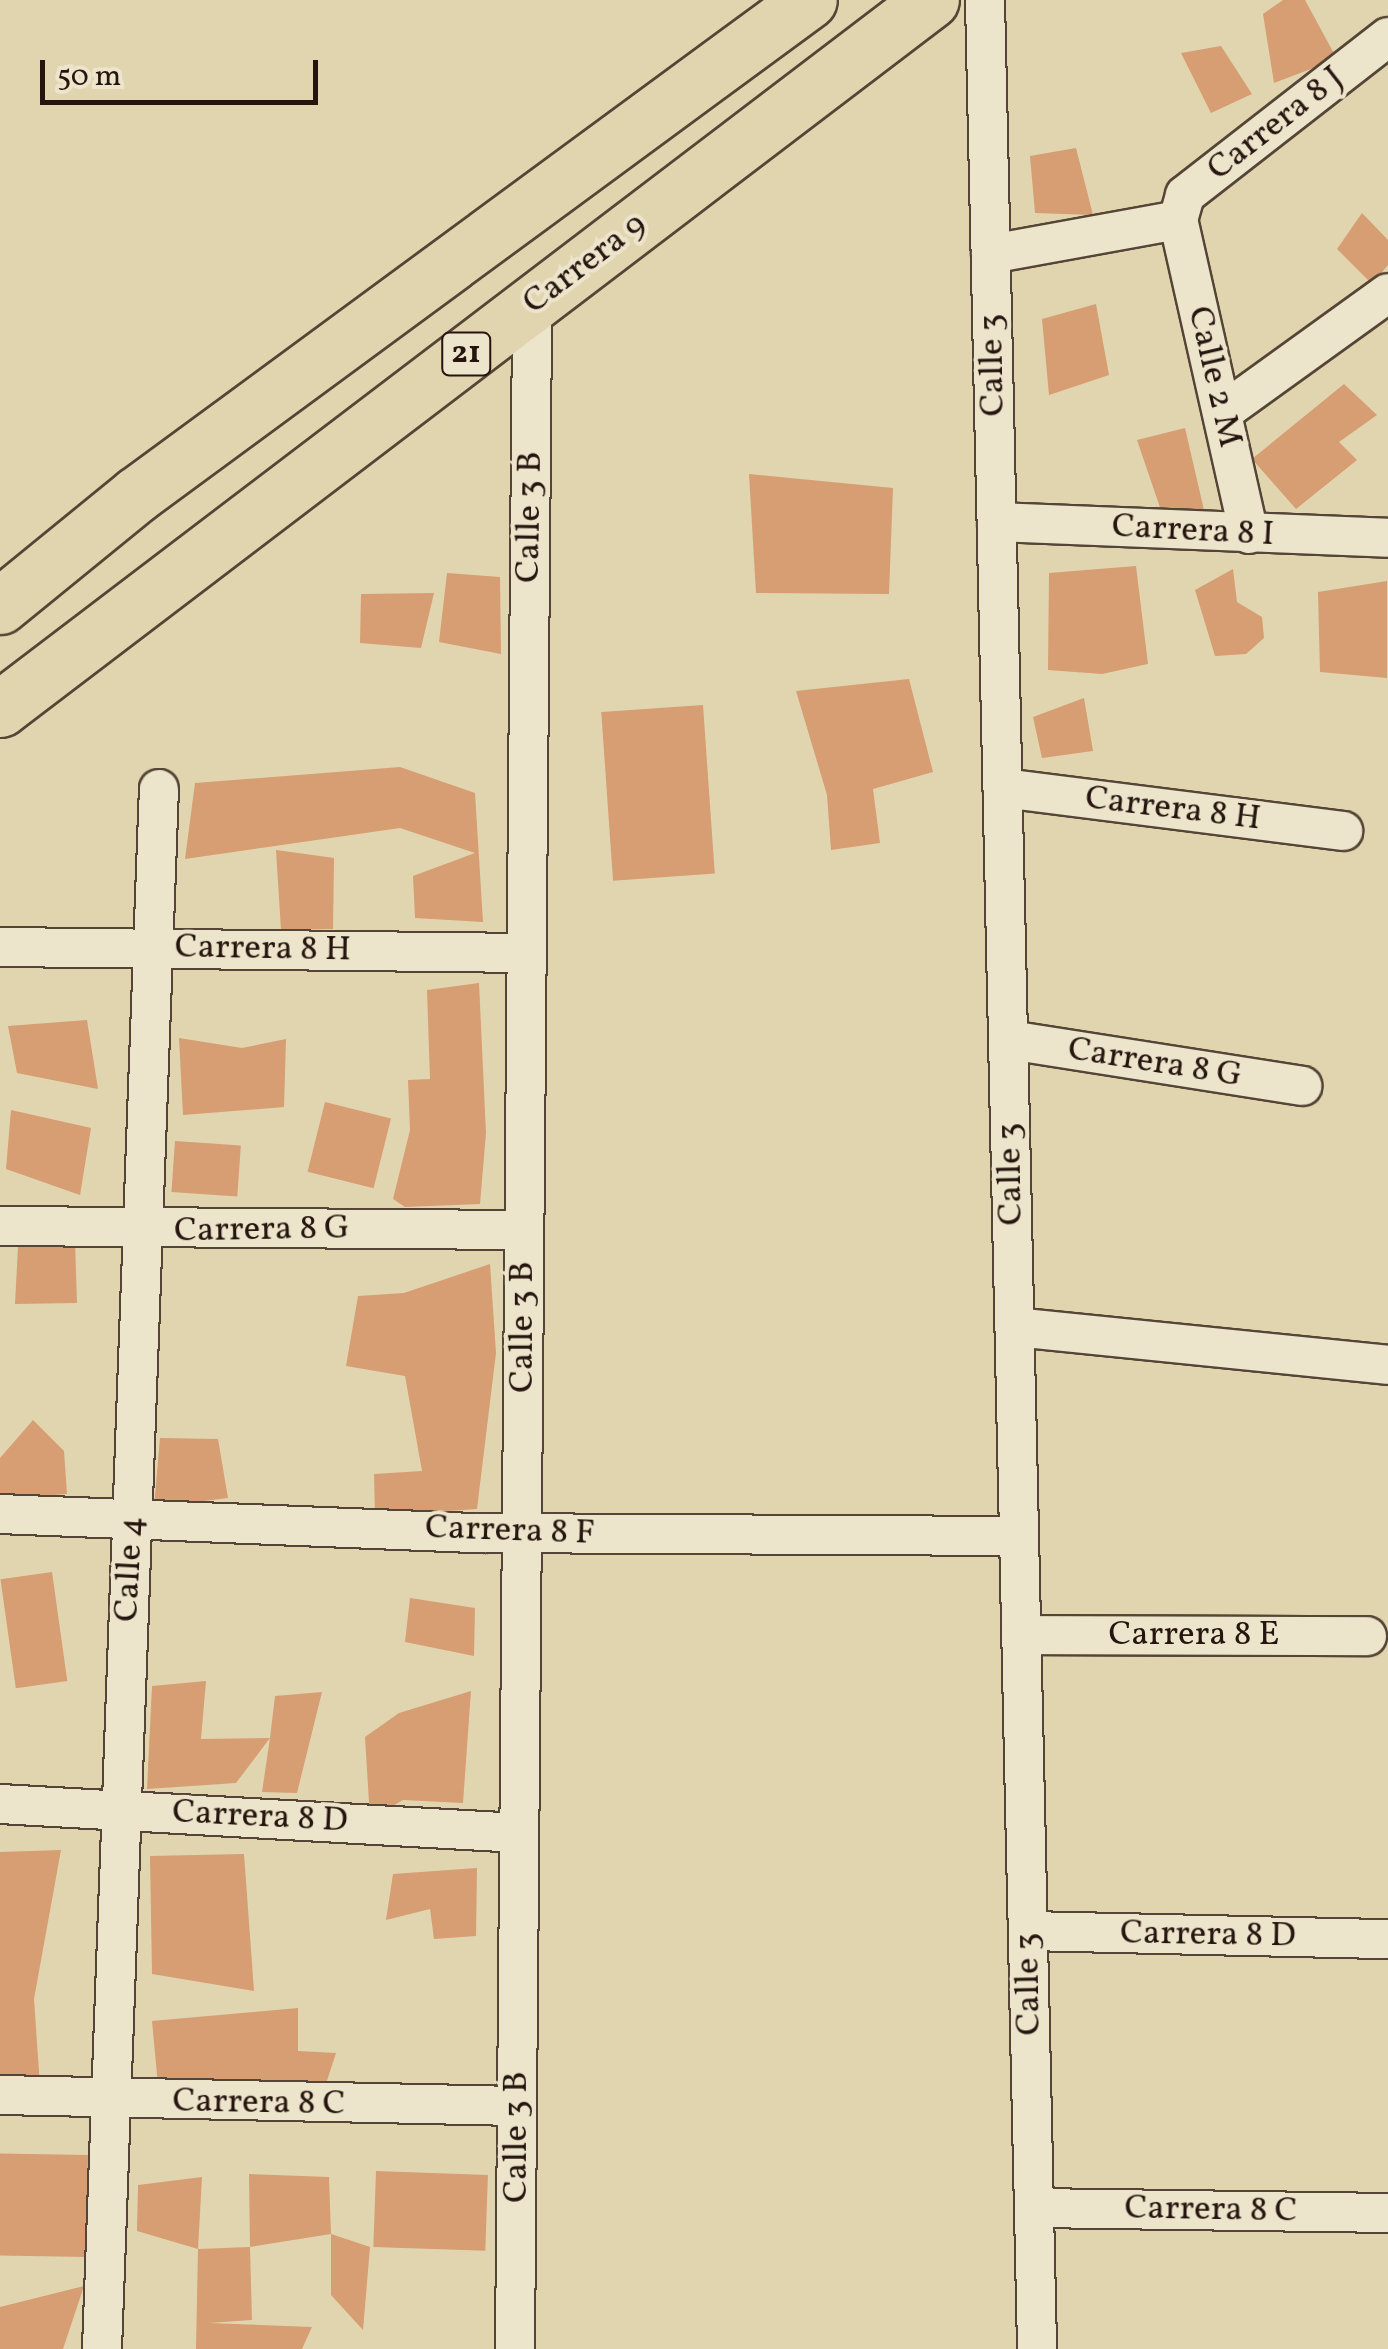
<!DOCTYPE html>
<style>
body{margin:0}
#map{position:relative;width:1388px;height:2349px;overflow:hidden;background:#e1d5af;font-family:Vollkorn,serif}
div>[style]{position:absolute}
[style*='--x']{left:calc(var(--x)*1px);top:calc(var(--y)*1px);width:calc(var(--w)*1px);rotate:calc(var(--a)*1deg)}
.building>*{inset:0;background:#d79d73;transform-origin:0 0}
.roads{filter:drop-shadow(2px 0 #544536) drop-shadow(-2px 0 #544536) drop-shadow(0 2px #544536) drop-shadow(0 -2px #544536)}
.minor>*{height:38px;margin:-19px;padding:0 19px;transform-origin:19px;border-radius:19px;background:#ece4cb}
.primary>*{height:55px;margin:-27.5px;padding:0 27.5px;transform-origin:27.5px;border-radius:27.5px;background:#e1d5af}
span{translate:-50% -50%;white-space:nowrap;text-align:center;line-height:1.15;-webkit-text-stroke:8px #ece4cb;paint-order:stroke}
.shield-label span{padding:2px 8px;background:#ece4cb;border:2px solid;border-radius:8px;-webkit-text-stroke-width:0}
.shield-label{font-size:32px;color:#25150e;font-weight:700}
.street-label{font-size:35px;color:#25150e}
.scale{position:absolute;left:40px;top:60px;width:278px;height:45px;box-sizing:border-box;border:5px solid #25150e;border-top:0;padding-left:12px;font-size:30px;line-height:35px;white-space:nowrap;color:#25150e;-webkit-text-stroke:8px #ece4cb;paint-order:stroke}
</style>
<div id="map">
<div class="building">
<i style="clip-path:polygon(1283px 0,1305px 0,1337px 59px,1274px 83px,1263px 14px)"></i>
<i style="clip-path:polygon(1221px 46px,1252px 94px,1211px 113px,1181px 53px)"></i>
<i style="clip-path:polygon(1076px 148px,1093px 215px,1035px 213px,1030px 156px)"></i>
<i style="clip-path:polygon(1362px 213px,1388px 240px,1388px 265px,1372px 284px,1337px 249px)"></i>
<i style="clip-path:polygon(1096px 304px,1109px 375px,1049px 395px,1042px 319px)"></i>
<i style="clip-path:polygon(1344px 384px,1377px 415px,1339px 442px,1357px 460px,1296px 509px,1252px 459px)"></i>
<i style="clip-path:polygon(1185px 428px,1207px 523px,1167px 528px,1137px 440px)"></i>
<i style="clip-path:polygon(749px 474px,893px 488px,889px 594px,756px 593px)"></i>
<i style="clip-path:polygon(1136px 566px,1148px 664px,1102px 674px,1048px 670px,1049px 573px)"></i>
<i style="clip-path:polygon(1233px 569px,1237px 602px,1262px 617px,1264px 638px,1246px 654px,1215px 656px,1195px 590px)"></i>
<i style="clip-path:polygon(447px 573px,500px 577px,501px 654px,439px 642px)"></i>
<i style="clip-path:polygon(1387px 581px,1387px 678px,1320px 672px,1318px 592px)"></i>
<i style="clip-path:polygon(434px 593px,421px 648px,360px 643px,361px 594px)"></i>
<i style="clip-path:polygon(909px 679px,933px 772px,873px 789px,880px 843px,831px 850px,827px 795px,796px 691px)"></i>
<i style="clip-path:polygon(1084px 698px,1093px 751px,1042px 758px,1033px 717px)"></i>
<i style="left:703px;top:705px;width:169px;height:102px;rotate:86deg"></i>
<i style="clip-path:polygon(400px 767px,475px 793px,483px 922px,415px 918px,413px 876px,475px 853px,400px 828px,185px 859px,195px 783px)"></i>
<i style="clip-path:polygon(276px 850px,334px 858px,333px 929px,281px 930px)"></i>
<i style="clip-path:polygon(479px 983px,486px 1133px,480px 1204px,405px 1207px,393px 1199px,410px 1130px,408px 1080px,430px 1079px,427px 990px)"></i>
<i style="clip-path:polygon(87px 1020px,98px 1089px,17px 1073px,8px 1026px)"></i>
<i style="clip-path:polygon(179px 1038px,242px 1048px,286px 1039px,284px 1107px,183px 1115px)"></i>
<i style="left:325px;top:1102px;width:68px;height:72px;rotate:14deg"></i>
<i style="clip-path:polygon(11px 1110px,91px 1128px,80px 1195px,6px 1169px)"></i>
<i style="left:175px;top:1141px;width:66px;height:51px;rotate:4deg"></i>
<i style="clip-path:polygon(75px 1241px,77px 1303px,15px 1304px,18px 1247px)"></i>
<i style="clip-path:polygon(490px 1264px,496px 1353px,477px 1509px,375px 1516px,374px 1474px,422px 1471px,405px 1376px,346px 1366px,358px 1296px,404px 1293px)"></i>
<i style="clip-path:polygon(33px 1420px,64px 1451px,67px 1494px,0 1499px,0 1458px)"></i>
<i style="clip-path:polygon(160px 1438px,218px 1439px,228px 1498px,154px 1507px)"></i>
<i style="left:52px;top:1572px;width:110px;height:52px;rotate:82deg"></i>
<i style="clip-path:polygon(410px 1598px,475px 1608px,474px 1656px,405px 1642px)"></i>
<i style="clip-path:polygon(206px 1681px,201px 1739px,270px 1738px,275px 1696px,322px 1692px,297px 1793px,262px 1792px,270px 1738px,236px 1783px,147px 1789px,152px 1686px)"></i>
<i style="clip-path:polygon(471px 1691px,463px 1803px,403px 1800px,370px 1819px,365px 1737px,399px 1713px)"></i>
<i style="clip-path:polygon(61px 1850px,34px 1999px,40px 2086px,0 2091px,0 1852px)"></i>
<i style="clip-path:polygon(244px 1854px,254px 1991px,152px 1974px,150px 1856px)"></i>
<i style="clip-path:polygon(477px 1868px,476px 1936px,434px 1939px,430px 1909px,386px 1920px,393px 1874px)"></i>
<i style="clip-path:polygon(298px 2008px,298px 2051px,336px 2053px,323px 2093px,159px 2096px,152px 2021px)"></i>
<i style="left:88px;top:2155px;width:102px;height:88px;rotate:91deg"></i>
<i style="left:376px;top:2171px;width:112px;height:76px;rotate:2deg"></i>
<i style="clip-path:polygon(249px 2174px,329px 2177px,331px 2234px,250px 2247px)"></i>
<i style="clip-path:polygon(202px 2177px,198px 2249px,137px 2231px,138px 2185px)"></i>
<i style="clip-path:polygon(331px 2234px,370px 2247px,363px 2330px,331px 2295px)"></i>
<i style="clip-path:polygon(250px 2247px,252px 2320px,209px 2323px,312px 2327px,302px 2349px,196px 2349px,198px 2249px)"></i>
<i style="clip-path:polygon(84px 2286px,63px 2349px,0 2349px,0 2307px)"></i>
</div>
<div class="roads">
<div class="minor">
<i style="--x:985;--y:0;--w:2350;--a:88.73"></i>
<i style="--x:991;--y:254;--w:190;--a:-10.3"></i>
<i style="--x:1223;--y:412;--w:203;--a:-35.8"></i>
<i style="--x:997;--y:522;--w:391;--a:2.3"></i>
<i style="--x:1249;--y:534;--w:322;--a:-102.7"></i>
<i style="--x:1178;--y:220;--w:26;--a:-74"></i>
<i style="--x:1185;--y:195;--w:257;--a:-37.9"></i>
<i style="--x:1003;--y:788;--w:343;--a:7.2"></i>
<i style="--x:0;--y:947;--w:526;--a:0.65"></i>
<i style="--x:1009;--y:1040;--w:297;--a:8.9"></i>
<i style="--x:0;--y:1226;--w:524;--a:0.44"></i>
<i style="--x:1015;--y:1327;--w:375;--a:5.8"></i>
<i style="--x:0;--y:1514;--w:482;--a:2.3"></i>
<i style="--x:482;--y:1533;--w:537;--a:0.32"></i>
<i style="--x:1021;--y:1635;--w:346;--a:0.2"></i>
<i style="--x:0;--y:1804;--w:520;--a:3.2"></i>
<i style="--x:1028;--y:1931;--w:360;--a:1.3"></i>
<i style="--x:0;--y:2095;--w:517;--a:1.22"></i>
<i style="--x:1034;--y:2208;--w:354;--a:0.8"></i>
<i style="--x:102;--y:2349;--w:1561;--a:-87.91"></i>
<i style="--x:515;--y:2349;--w:2045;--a:-89.52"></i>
</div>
<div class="primary">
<i style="--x:0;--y:606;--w:176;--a:-39.2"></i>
<i style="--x:136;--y:495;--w:835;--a:-36.33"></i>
<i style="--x:0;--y:709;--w:1170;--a:-37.29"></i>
</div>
</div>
<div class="shield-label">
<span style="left:466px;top:354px">21</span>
</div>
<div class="street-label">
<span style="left:1276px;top:124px;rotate:-38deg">Carrera 8 J</span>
<span style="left:585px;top:264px;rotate:-37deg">Carrera 9</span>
<span style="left:993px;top:365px;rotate:-91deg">Calle 3</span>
<span style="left:1214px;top:377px;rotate:77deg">Calle 2 M</span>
<span style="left:530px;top:517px;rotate:-89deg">Calle 3 B</span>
<span style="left:1193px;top:531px;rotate:3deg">Carrera 8 I</span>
<span style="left:1173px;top:809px;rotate:7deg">Carrera 8 H</span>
<span style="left:263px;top:949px;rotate:1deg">Carrera 8 H</span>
<span style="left:1155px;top:1063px;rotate:9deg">Carrera 8 G</span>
<span style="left:1011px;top:1174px;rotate:-91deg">Calle 3</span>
<span style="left:262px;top:1230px;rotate:-1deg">Carrera 8 G</span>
<span style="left:523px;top:1327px;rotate:-90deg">Calle 3 B</span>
<span style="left:510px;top:1531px;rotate:2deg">Carrera 8 F</span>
<span style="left:130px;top:1569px;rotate:-87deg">Calle 4</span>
<span style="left:1194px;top:1635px">Carrera 8 E</span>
<span style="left:260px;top:1817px;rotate:3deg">Carrera 8 D</span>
<span style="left:1208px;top:1935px;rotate:1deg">Carrera 8 D</span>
<span style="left:1029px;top:1984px;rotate:-91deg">Calle 3</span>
<span style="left:259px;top:2103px;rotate:1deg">Carrera 8 C</span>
<span style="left:517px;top:2137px;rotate:-90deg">Calle 3 B</span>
<span style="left:1211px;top:2210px;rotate:1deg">Carrera 8 C</span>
</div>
<div class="scale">50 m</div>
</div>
